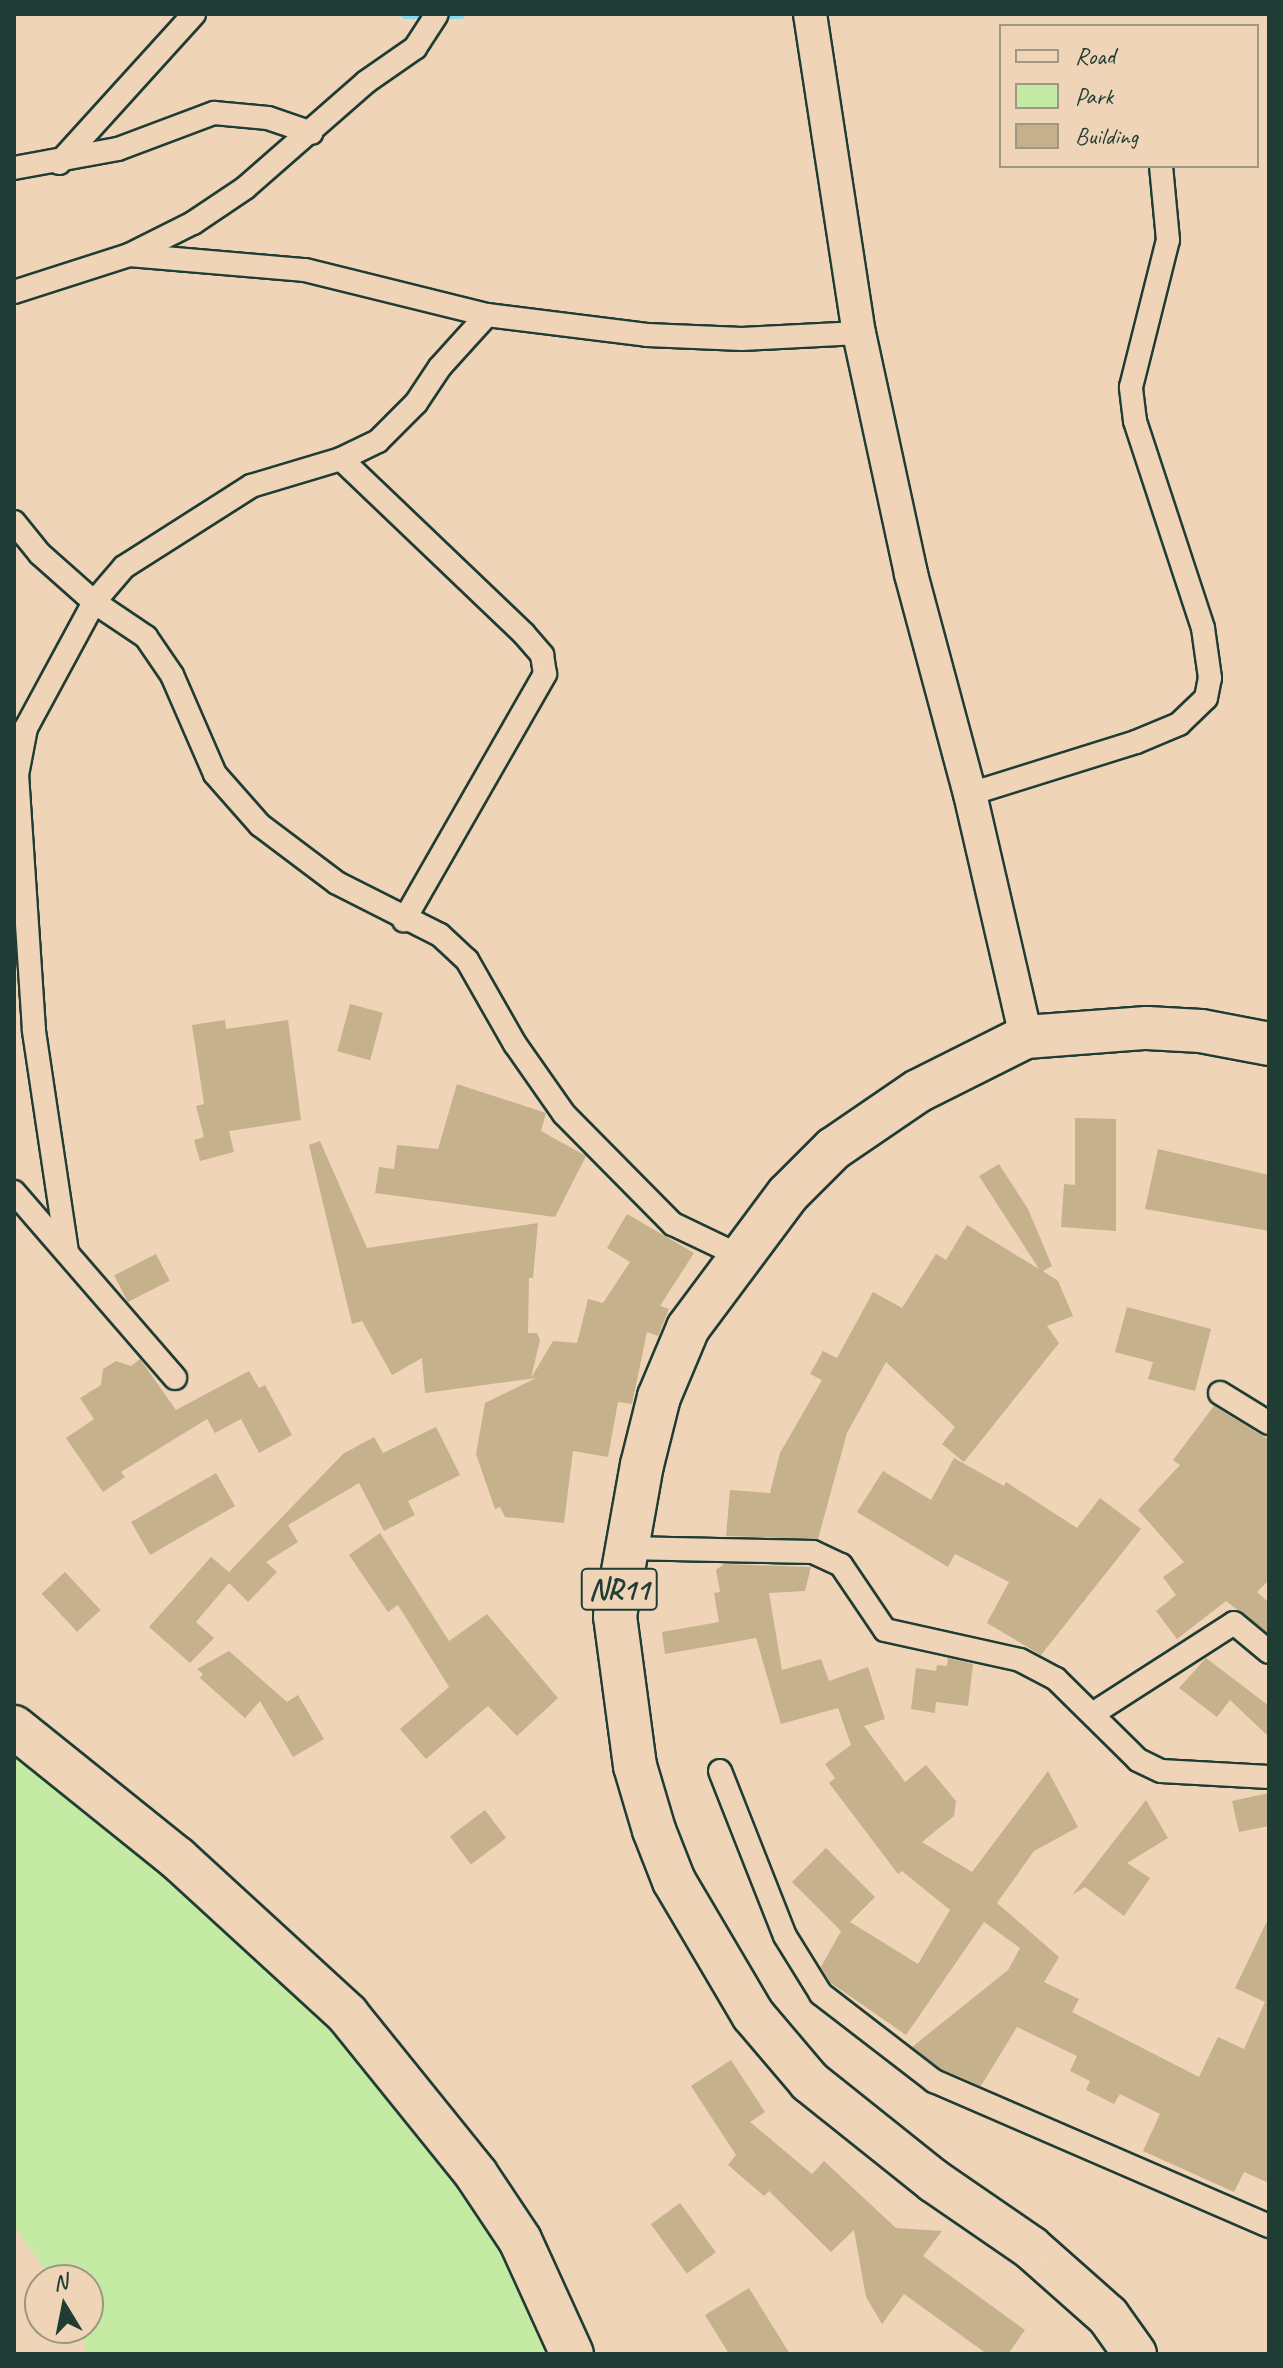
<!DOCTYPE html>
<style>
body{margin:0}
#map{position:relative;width:1283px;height:2368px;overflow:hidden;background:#f0d4b7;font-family:Caveat,sans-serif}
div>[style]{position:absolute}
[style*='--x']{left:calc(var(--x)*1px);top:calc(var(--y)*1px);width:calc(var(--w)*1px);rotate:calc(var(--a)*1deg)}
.green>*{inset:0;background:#c5eaa4}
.stream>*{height:9px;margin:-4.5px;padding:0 4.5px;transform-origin:4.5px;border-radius:4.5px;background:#8cd9ec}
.building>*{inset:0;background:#c5b18b;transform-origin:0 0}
.roads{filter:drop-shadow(2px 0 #1f3d34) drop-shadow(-2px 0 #1f3d34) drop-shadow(0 2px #1f3d34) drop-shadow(0 -2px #1f3d34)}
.street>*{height:22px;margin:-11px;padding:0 11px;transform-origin:11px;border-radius:11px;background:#f0d4b7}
.secondary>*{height:32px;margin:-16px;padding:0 16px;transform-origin:16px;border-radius:16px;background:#f0d4b7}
.highway>*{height:42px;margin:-21px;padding:0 21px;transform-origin:21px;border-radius:21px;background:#f0d4b7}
span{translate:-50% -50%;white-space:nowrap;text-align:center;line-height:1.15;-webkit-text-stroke:8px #f0d4b7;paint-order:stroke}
.shield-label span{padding:2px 6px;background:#f0d4b7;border:2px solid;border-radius:6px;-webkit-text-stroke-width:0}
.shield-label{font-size:30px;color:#1f3d34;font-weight:700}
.frame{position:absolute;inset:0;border:16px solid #1f3d34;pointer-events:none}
.legend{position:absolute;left:999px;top:24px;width:260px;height:144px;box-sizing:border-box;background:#f0d4b7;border:2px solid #9c9883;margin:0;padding:10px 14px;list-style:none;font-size:24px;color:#1f3d34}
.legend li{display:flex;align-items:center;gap:16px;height:40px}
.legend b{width:40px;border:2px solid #9c9883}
.north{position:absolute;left:24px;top:2264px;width:80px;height:80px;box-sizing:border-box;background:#f0d4b7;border:2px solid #9c9883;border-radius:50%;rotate:350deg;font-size:22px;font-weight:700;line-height:32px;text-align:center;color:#1f3d34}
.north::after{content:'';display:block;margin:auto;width:28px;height:36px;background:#1f3d34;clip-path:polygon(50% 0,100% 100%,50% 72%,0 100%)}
</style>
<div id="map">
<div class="green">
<i style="clip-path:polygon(14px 1727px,347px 2014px,572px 2354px,86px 2354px,82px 2328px,88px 2328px,88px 2280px,52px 2280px,14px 2226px)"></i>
</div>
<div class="stream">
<i style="--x:405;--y:14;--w:55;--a:0"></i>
</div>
<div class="building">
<i style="left:350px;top:1004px;width:34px;height:49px;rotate:15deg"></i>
<i style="clip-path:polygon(225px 1020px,226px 1029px,288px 1020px,301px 1120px,229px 1131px,234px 1152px,200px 1161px,194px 1140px,204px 1137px,196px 1106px,204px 1104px,192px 1025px)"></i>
<i style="clip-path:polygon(457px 1084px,546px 1113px,541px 1131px,586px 1156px,555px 1217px,375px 1193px,379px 1167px,394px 1169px,397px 1145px,438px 1149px)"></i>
<i style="clip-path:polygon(1075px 1118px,1116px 1119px,1116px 1231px,1061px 1227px,1064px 1184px,1075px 1185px)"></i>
<i style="clip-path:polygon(320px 1141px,367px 1248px,538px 1223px,533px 1278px,529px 1278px,528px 1333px,537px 1333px,540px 1340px,531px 1378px,553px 1341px,577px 1343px,588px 1299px,603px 1303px,630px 1262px,607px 1248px,627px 1214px,694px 1253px,660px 1306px,669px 1309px,658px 1336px,647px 1332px,632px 1404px,618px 1402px,608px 1457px,573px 1451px,564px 1523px,505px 1517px,500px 1507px,495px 1509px,476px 1454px,485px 1403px,536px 1378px,425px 1393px,422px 1358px,392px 1375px,362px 1321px,352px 1324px,309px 1145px)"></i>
<i style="clip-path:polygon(1158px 1149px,1269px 1175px,1269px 1231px,1145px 1209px)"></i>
<i style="clip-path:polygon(999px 1164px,1028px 1209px,1052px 1266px,1043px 1271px,1058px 1281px,1073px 1316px,1047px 1326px,1059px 1343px,964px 1462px,942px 1444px,955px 1427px,886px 1362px,847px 1433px,818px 1539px,726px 1536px,730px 1490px,770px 1493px,780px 1453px,822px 1380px,810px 1374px,823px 1351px,837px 1358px,873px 1292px,902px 1308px,936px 1254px,946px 1260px,967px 1225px,1039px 1269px,979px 1176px)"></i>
<i style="left:156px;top:1254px;width:30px;height:47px;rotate:63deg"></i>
<i style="clip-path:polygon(1127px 1307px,1211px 1329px,1195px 1391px,1148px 1379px,1153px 1362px,1115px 1352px)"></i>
<i style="clip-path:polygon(140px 1359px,176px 1410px,249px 1371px,259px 1388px,265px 1385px,292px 1435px,259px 1453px,241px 1419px,215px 1433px,207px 1419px,121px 1472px,125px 1477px,103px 1492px,66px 1438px,94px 1419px,80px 1398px,101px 1385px,103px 1369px,116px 1361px,131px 1366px)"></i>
<i style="clip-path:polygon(1214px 1406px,1269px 1440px,1269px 1580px,1257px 1592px,1269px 1603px,1269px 1634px,1226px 1601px,1177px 1639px,1156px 1611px,1176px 1595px,1163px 1577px,1184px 1562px,1138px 1510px,1180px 1465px,1173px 1460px)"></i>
<i style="clip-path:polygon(436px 1427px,460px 1475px,408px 1501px,415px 1515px,384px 1531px,359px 1483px,288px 1525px,298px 1542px,266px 1562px,277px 1572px,248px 1602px,229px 1583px,196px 1622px,214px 1638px,190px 1663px,149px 1627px,211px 1557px,229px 1572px,343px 1454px,374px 1437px,383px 1453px)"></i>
<i style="clip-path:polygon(954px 1458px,1004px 1486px,1006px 1482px,1077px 1528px,1100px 1498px,1141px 1529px,1041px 1655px,987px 1623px,1009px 1582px,955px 1554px,948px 1567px,857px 1512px,883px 1471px,931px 1500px)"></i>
<i style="left:216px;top:1473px;width:38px;height:98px;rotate:60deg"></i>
<i style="clip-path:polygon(380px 1533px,449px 1641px,487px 1614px,558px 1698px,517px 1736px,488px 1706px,426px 1759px,400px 1729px,449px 1687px,398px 1605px,388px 1612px,349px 1555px)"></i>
<i style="clip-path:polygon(724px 1564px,811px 1567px,805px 1591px,769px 1593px,782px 1670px,821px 1659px,829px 1681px,868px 1667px,885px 1719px,864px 1726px,905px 1782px,926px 1765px,956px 1801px,954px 1816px,922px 1842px,972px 1872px,1048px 1771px,1078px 1827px,1034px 1851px,997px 1903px,1059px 1957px,1044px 1982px,1079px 1999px,1072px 2012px,1199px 2077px,1218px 2037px,1244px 2049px,1265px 2002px,1235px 1988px,1269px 1917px,1269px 2183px,1244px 2172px,1234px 2192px,1143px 2151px,1160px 2114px,1120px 2094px,1114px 2104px,1086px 2090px,1090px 2081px,1070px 2071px,1077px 2056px,1017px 2027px,981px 2086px,941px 2069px,912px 2047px,1008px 1970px,1020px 1948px,984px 1922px,906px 2035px,831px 1983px,821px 1967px,841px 1931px,792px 1882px,826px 1848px,875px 1897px,850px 1922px,918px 1964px,950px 1910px,902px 1871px,898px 1874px,829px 1783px,835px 1778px,825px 1764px,851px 1745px,838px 1708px,781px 1724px,756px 1638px,665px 1654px,662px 1632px,719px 1622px,714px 1593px,720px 1592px,716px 1570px)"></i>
<i style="left:65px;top:1572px;width:52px;height:32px;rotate:47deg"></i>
<i style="clip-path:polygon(229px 1651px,287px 1702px,298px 1695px,324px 1739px,293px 1757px,260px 1701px,245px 1718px,200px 1678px,203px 1674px,197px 1669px)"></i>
<i style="clip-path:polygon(948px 1658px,973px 1664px,968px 1706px,936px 1702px,935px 1713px,911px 1709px,916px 1668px,936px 1671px,937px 1665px,947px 1666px)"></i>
<i style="clip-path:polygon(1206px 1658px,1269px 1706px,1269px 1737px,1230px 1700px,1217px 1717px,1179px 1688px)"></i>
<i style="clip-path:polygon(1269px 1793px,1269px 1826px,1239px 1832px,1232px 1801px)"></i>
<i style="clip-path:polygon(1146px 1800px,1168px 1838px,1127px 1863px,1150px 1878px,1124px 1916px,1085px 1887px,1072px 1895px)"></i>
<i style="left:485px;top:1810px;width:35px;height:44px;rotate:53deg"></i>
<i style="clip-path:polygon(731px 2060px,765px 2112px,750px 2122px,812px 2174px,824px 2161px,896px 2228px,942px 2231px,923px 2256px,1025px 2330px,1008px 2354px,987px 2354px,904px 2294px,882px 2324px,866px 2297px,854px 2230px,831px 2252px,769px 2191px,764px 2196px,728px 2165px,736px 2155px,691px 2086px)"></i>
<i style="left:680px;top:2203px;width:61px;height:36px;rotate:54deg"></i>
<i style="clip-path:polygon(749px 2288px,790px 2354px,729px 2354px,705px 2315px)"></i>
</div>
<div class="roads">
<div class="street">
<i style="--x:59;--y:163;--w:201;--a:-47.8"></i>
<i style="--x:14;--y:168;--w:106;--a:-10.4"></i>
<i style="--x:118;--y:149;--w:103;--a:-20.6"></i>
<i style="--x:214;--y:113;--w:54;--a:5.3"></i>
<i style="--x:268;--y:118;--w:46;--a:18.8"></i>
<i style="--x:129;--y:255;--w:177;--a:4.9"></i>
<i style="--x:305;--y:270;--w:187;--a:13.9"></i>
<i style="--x:487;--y:315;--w:161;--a:7.1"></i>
<i style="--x:647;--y:335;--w:95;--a:2.4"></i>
<i style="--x:742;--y:339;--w:117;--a:-2.9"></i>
<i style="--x:14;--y:292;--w:121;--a:-17.8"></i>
<i style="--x:129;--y:255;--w:72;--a:-26.6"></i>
<i style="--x:193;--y:223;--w:63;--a:-33.9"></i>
<i style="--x:245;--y:188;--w:161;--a:-41.2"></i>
<i style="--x:366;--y:82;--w:60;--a:-34.8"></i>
<i style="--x:415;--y:48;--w:40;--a:-57.1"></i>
<i style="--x:341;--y:459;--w:253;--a:43.7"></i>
<i style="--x:524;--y:634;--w:28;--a:49"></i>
<i style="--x:542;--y:655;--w:19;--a:81"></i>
<i style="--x:545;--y:674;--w:284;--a:119.8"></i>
<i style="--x:14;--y:522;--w:41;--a:50.9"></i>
<i style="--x:40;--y:554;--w:72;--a:41.6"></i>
<i style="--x:94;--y:602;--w:63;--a:33.9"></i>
<i style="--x:146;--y:637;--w:46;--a:55.6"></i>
<i style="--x:172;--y:675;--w:108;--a:66.5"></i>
<i style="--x:215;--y:774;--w:68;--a:48.6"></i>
<i style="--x:260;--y:825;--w:96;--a:37"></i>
<i style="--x:337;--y:883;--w:115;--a:26.8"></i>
<i style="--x:440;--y:935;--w:37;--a:43"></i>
<i style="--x:467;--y:960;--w:97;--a:60.3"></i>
<i style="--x:515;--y:1044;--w:85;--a:55"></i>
<i style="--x:564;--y:1114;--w:155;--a:45.3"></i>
<i style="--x:673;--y:1224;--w:74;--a:25.5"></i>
<i style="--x:970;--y:794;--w:174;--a:-17.4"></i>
<i style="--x:1136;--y:742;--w:47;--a:-22.7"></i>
<i style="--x:1179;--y:724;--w:37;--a:-44"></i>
<i style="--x:1206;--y:698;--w:20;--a:-79"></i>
<i style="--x:1210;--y:678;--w:50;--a:-98"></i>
<i style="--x:1203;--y:628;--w:218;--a:-108.2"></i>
<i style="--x:1135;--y:421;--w:34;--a:-97"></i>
<i style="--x:1131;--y:387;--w:152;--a:-75.9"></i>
<i style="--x:1168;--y:240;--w:74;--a:-95.4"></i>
<i style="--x:14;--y:1192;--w:246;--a:49.1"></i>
<i style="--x:67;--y:1252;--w:224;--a:-98.5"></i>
<i style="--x:34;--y:1030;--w:256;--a:-93.8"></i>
<i style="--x:17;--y:775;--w:48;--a:-79.2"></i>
<i style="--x:26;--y:728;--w:143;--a:-61.6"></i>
<i style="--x:94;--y:602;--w:46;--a:-49.4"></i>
<i style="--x:124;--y:567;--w:151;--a:-32.5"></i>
<i style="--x:251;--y:486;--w:94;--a:-16.7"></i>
<i style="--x:341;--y:459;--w:41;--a:-25.9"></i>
<i style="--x:378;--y:441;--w:54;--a:-45"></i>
<i style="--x:416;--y:403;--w:43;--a:-56.3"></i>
<i style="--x:440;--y:367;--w:70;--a:-47.9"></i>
<i style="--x:1220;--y:1393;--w:57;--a:31.5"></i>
<i style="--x:625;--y:1548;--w:188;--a:1.2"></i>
<i style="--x:813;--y:1552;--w:31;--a:25"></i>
<i style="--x:841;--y:1565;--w:78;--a:55.9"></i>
<i style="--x:885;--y:1630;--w:138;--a:12.5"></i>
<i style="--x:1020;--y:1660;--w:41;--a:27.8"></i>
<i style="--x:1056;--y:1679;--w:115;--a:44.6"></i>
<i style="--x:1138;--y:1760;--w:25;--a:26"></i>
<i style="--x:1161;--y:1771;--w:108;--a:3.2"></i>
<i style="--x:1094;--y:1713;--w:166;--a:-32.7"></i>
<i style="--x:1234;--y:1623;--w:45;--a:39.6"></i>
<i style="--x:720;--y:1771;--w:177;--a:68.5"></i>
<i style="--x:785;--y:1936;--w:68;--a:58.2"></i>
<i style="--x:821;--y:1994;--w:143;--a:37.6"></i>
<i style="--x:934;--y:2081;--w:365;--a:23.4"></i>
</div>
<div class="secondary">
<i style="--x:810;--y:14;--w:323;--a:81.3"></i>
<i style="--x:859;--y:333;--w:247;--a:77.8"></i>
<i style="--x:911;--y:574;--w:228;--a:75"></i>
<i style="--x:970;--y:794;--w:249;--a:77"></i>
</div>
<div class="highway">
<i style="--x:14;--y:1727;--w:209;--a:38.8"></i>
<i style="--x:177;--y:1858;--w:231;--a:42.5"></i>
<i style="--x:347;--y:2014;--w:206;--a:51.1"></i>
<i style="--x:476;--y:2174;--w:79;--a:56.3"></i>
<i style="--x:520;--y:2240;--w:125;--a:65.5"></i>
<i style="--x:1135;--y:2354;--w:47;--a:-125.4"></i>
<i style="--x:1108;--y:2316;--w:104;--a:-138.5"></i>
<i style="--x:1030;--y:2247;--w:116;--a:-145.5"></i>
<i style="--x:934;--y:2181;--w:159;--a:-141.4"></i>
<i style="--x:810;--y:2082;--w:88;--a:-130.4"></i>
<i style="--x:753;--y:2015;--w:156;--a:-120.5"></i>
<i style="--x:674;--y:1881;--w:55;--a:-111.4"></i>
<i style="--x:654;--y:1830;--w:67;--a:-106.5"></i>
<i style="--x:635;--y:1766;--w:151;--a:-97.6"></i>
<i style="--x:615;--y:1616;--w:153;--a:-79.9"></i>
<i style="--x:642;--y:1465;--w:70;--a:-76"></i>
<i style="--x:659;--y:1397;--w:75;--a:-67.2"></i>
<i style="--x:688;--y:1328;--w:167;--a:-53.3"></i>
<i style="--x:788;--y:1194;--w:64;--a:-45"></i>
<i style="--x:833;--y:1149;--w:103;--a:-34.3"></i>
<i style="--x:918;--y:1091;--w:121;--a:-26.6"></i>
<i style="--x:1026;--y:1037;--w:121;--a:-4.3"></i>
<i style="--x:1147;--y:1028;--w:54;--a:3.2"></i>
<i style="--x:1201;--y:1031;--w:69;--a:10.8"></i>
</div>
</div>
<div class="shield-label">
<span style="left:619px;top:1589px">NR11</span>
</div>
<div class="frame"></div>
<ul class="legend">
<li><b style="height:10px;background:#f0d4b7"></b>Road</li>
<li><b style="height:22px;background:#c5eaa4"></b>Park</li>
<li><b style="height:22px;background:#c5b18b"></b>Building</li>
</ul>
<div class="north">N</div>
</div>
